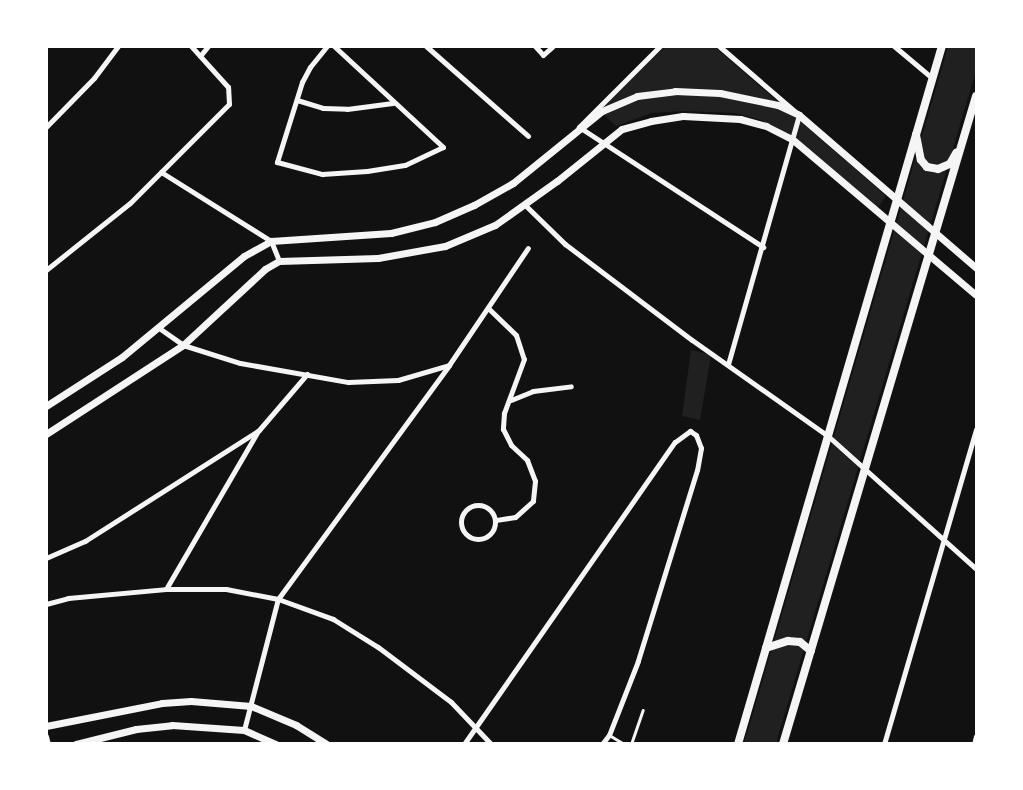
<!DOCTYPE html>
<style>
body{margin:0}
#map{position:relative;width:1023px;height:790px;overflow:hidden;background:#111;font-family:Montserrat,sans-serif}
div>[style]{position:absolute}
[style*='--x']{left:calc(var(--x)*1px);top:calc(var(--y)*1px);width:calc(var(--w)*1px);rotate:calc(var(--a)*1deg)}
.green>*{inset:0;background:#202020}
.service>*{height:3px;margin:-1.5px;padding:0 1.5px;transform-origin:1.5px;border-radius:1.5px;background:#f5f5f5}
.minor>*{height:5px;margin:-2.5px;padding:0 2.5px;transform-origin:2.5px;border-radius:2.5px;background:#f5f5f5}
.minor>.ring{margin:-2.5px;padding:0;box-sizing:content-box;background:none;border:5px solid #f5f5f5;border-radius:50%}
.tertiary>*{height:7px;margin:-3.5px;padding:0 3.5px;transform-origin:3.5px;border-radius:3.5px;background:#f5f5f5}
.secondary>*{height:8px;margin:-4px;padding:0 4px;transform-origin:4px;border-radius:4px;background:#f5f5f5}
span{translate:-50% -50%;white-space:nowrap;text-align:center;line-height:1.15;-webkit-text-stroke:4.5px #fff;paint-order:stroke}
.frame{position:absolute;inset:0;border:48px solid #fff;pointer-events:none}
</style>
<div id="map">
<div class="green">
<i style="clip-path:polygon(665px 47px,715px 47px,886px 196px,877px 209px,789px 134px,761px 120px,736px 113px,684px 111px,652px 113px,616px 126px,599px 110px)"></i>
<i style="clip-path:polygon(948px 47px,976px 47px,976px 71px,776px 743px,744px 744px)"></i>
<i style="clip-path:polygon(691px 350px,711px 355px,700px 420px,682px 416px)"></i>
</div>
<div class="service">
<i style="--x:609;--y:735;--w:17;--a:31"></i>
<i style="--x:631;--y:744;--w:36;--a:-71"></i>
</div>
<div class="minor">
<i style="--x:327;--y:46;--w:27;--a:129"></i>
<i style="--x:310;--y:67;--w:17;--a:118"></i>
<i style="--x:302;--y:82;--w:84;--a:107.4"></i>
<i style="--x:277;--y:162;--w:47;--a:14.9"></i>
<i style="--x:322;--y:174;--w:45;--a:-3.8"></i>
<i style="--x:367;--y:171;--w:38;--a:-9"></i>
<i style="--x:405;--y:165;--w:42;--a:-25.3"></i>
<i style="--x:443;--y:147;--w:149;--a:-137.2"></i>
<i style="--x:426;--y:46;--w:136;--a:41.4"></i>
<i style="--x:535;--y:46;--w:12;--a:48"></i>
<i style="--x:543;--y:55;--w:13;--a:-42"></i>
<i style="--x:660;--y:46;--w:115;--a:135"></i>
<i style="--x:579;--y:127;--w:220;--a:33.1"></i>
<i style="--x:719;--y:46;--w:106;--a:40.8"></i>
<i style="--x:799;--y:115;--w:259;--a:105.9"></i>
<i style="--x:894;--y:46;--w:50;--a:40.1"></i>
<i style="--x:200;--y:56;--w:13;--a:-51"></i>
<i style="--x:297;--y:100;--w:27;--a:17"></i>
<i style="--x:323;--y:108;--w:24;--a:2"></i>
<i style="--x:347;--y:109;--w:46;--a:-7.4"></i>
<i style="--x:46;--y:127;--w:69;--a:-45.6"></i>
<i style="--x:94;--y:78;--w:40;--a:-53"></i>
<i style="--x:161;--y:172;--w:130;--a:32.1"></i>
<i style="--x:271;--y:241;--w:22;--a:68"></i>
<i style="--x:525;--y:205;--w:56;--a:44.3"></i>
<i style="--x:565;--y:244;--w:159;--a:37.1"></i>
<i style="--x:692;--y:340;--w:166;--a:35.2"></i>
<i style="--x:828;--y:436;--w:199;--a:41.9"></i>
<i style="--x:46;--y:270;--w:107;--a:-38.6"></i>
<i style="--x:130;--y:203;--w:140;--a:-45"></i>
<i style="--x:229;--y:104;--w:17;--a:-93"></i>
<i style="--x:228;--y:87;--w:55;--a:-132.1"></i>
<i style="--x:488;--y:308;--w:39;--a:44"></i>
<i style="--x:516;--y:335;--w:25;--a:72"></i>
<i style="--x:524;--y:359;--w:58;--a:110.3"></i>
<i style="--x:504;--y:413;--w:16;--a:94"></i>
<i style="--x:503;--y:429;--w:18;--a:63"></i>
<i style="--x:511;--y:445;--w:22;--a:43"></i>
<i style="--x:527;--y:460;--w:22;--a:69"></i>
<i style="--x:535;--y:481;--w:20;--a:96"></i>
<i style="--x:533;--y:501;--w:24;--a:138"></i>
<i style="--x:515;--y:517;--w:20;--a:171"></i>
<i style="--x:159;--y:328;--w:29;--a:35"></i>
<i style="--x:183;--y:345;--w:60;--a:17.5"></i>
<i style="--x:240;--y:363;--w:110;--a:10"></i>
<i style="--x:348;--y:382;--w:50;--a:-2.3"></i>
<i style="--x:398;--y:380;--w:53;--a:-16.4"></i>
<i style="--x:511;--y:400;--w:24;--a:-22"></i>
<i style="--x:533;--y:391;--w:38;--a:-7"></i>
<i class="ring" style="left:461px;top:505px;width:29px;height:29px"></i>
<i style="--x:46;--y:558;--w:43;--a:-23.6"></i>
<i style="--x:85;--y:541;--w:206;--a:-32.5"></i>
<i style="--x:259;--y:430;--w:74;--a:-49.4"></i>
<i style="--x:166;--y:589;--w:183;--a:-59.8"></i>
<i style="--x:46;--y:604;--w:23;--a:-15"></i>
<i style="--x:68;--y:598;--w:98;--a:-5.2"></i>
<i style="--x:166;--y:589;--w:60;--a:0"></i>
<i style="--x:226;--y:589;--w:53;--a:10.9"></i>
<i style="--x:278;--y:599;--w:59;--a:20"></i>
<i style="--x:333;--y:619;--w:53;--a:31.9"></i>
<i style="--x:378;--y:647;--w:91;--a:37"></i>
<i style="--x:451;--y:702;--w:58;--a:46.4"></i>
<i style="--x:244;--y:730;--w:135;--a:-75.5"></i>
<i style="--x:278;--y:599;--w:290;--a:-53.8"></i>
<i style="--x:449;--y:365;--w:141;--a:-56"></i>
<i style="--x:46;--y:736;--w:8;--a:76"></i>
<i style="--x:464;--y:744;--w:368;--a:-55.1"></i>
<i style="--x:675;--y:442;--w:19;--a:-36"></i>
<i style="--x:690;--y:431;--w:7;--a:34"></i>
<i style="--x:696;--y:435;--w:14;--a:69"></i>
<i style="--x:701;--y:448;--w:22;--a:100"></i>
<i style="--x:697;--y:470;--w:200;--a:107.2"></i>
<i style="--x:638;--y:661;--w:79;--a:111.4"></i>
<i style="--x:609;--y:735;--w:11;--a:128"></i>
<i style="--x:884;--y:744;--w:328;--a:-73.7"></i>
<i style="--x:974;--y:744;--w:8;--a:-76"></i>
</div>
<div class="tertiary">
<i style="--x:46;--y:406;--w:90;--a:-32.8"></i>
<i style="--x:122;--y:357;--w:158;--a:-39.6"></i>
<i style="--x:244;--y:256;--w:31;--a:-29"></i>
<i style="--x:271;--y:241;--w:120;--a:-3.8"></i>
<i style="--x:391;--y:233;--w:45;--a:-14"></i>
<i style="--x:435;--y:222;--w:43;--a:-23.6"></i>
<i style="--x:474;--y:205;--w:45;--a:-29.4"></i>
<i style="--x:513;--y:183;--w:114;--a:-39"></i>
<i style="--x:602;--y:111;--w:38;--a:-23"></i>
<i style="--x:637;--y:96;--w:38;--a:-7"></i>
<i style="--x:675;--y:91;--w:45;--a:2.5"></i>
<i style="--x:720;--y:93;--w:59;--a:11.7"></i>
<i style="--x:778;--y:105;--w:23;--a:25"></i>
<i style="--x:799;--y:115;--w:234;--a:40.8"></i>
<i style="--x:46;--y:434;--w:163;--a:-33"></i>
<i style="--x:183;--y:345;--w:112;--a:-42.8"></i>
<i style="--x:265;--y:269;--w:16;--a:-30"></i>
<i style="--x:279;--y:261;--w:99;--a:-1.7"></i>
<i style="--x:378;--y:258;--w:68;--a:-10.2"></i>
<i style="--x:445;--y:246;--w:54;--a:-22.8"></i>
<i style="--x:495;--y:225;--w:76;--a:-35.4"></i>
<i style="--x:557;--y:181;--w:83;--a:-38.7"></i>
<i style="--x:622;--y:129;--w:30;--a:-15"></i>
<i style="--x:651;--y:121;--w:32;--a:-9"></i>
<i style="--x:683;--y:116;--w:57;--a:3"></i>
<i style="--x:740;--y:119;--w:27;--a:15"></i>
<i style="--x:766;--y:126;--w:29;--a:27"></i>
<i style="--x:792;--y:139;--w:241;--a:40.3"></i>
<i style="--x:46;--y:726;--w:118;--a:-11.2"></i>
<i style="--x:162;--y:703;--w:29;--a:-4"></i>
<i style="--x:191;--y:701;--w:60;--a:4.8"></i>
<i style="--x:251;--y:706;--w:49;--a:22.9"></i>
<i style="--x:296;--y:725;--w:36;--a:32"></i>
<i style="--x:76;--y:744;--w:62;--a:-14"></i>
<i style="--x:136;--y:729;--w:36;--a:-6"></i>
<i style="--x:172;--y:725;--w:72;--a:4"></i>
<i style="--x:244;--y:730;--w:35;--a:24"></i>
</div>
<div class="secondary">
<i style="--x:916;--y:135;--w:25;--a:79"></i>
<i style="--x:921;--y:160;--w:9;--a:49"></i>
<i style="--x:927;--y:167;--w:11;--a:10"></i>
<i style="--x:938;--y:169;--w:13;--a:-23"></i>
<i style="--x:950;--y:164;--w:13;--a:-61"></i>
<i style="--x:766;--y:648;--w:23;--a:-18"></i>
<i style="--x:788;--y:641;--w:12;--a:5"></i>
<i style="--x:800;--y:642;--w:14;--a:39"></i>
<i style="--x:738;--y:744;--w:727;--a:-73.71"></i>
<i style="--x:783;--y:744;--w:676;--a:-73.41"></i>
</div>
<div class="frame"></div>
</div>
